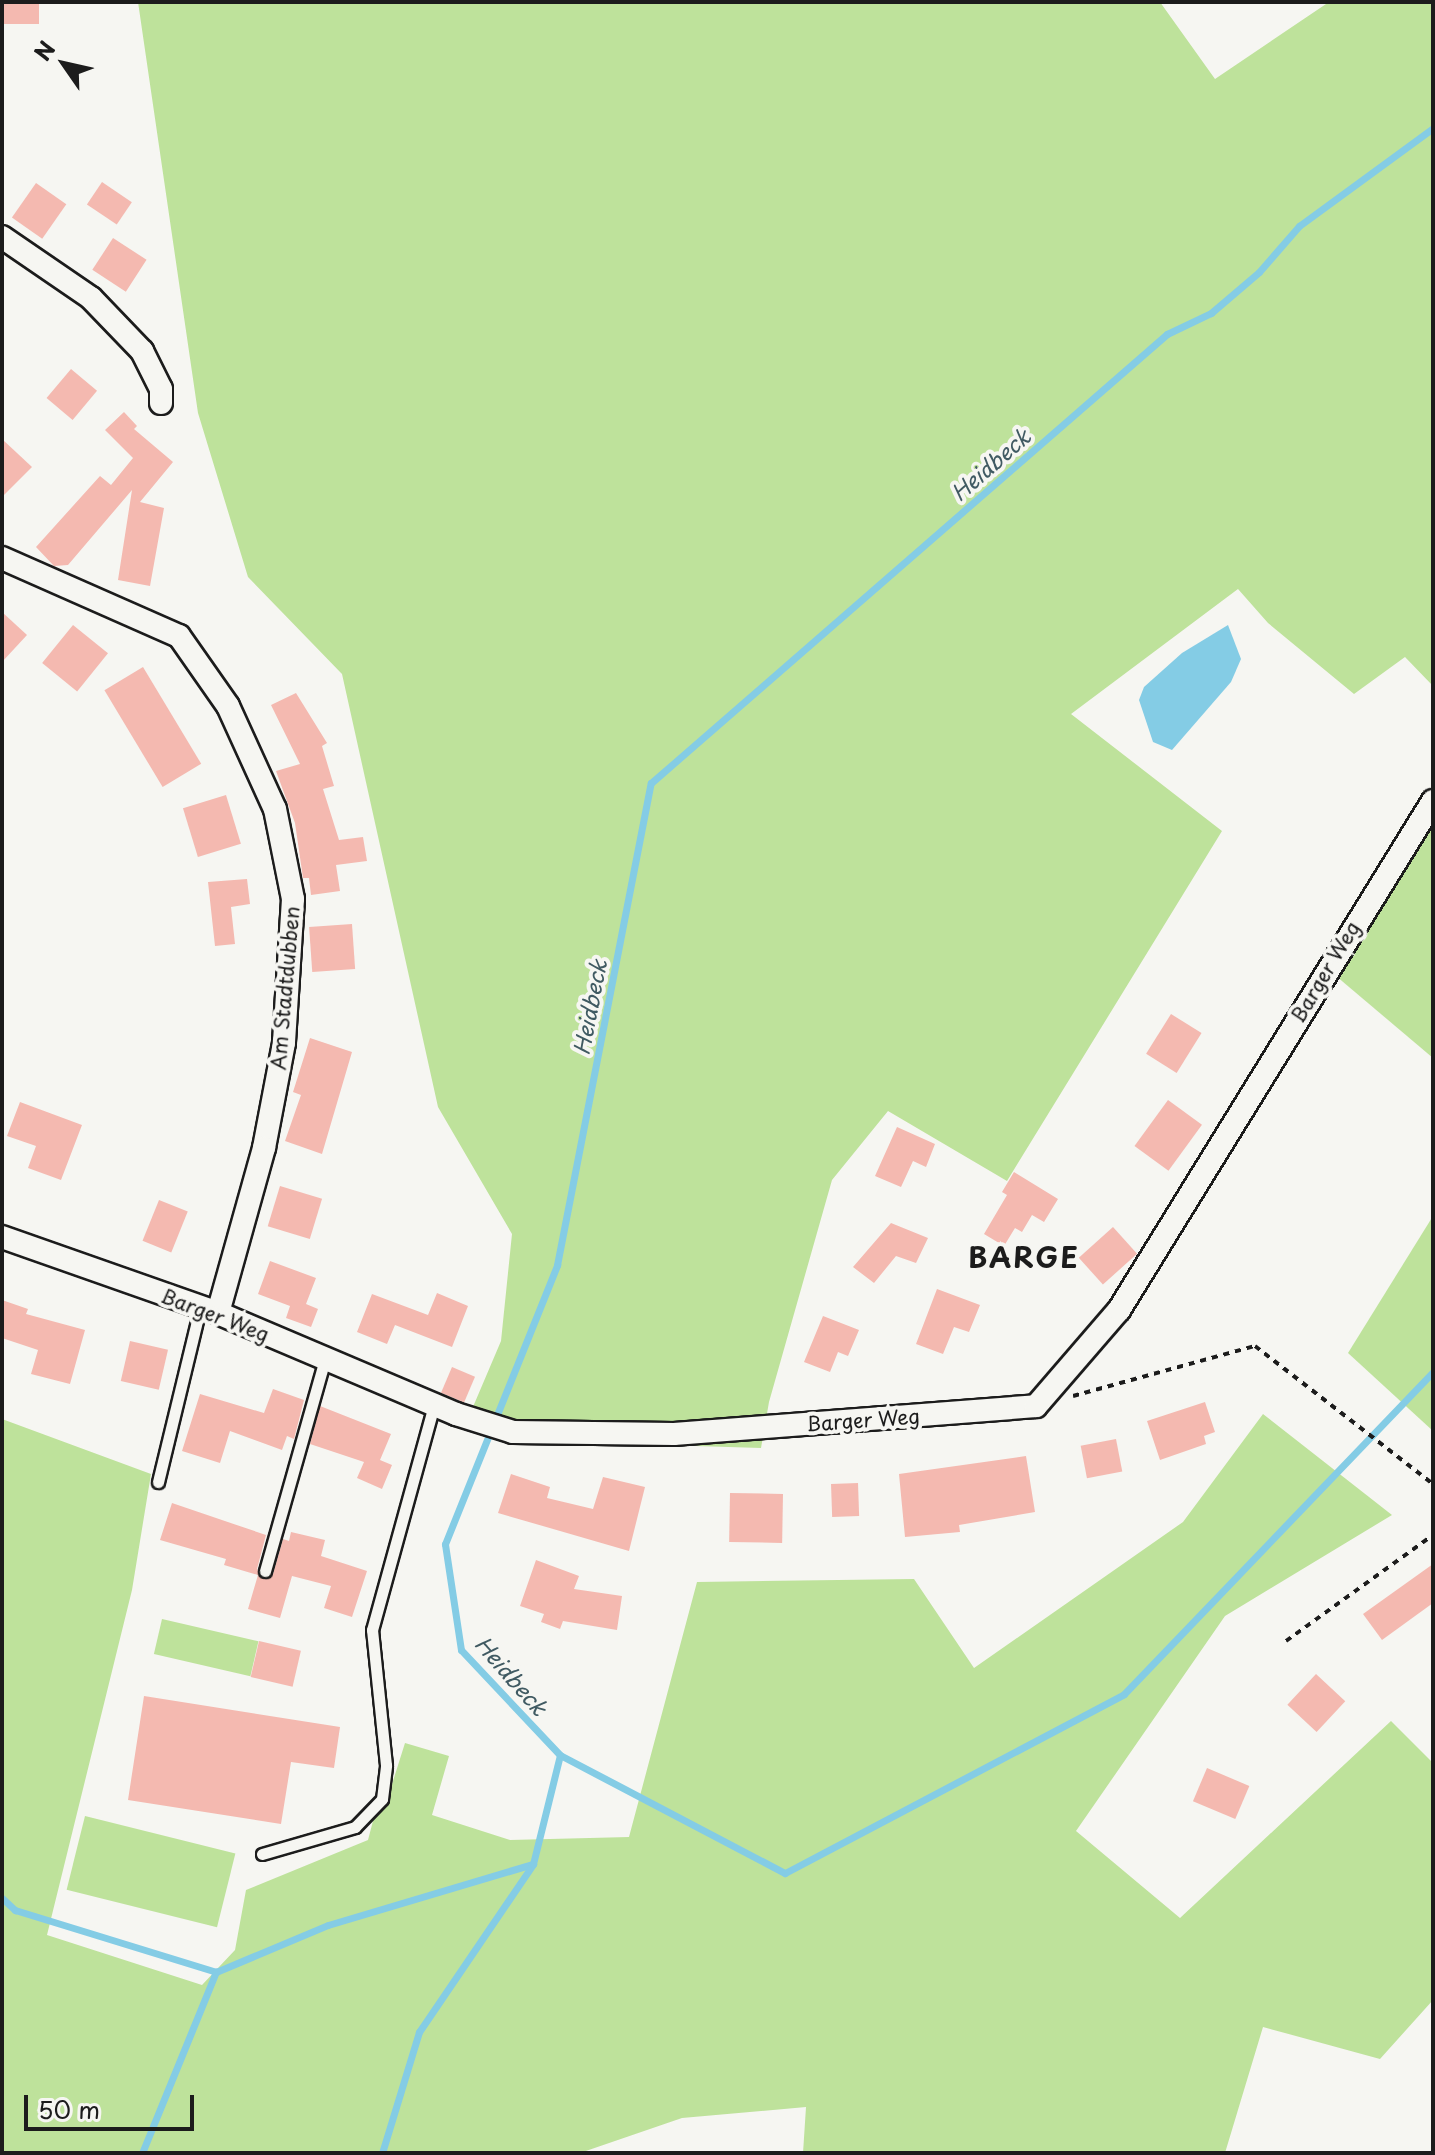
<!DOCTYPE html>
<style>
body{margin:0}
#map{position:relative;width:1435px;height:2155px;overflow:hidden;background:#f6f6f2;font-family:"Playpen Sans",sans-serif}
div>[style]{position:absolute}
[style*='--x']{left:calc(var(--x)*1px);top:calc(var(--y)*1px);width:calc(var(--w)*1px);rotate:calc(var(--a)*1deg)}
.green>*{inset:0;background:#bee29b;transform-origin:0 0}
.water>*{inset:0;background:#84cce5}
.stream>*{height:7px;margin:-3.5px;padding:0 3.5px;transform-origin:3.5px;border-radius:3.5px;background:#84cce5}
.building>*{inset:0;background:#f4b9b0;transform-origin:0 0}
.path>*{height:4px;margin-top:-2px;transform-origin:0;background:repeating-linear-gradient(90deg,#1c1c1c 0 6px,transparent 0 12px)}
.roads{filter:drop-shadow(2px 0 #1c1c1c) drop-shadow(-2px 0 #1c1c1c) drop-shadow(0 2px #1c1c1c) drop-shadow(0 -2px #1c1c1c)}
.service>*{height:11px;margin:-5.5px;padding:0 5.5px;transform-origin:5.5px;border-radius:5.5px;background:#f6f6f2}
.minor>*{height:22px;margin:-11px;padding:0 11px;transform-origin:11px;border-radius:11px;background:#f6f6f2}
span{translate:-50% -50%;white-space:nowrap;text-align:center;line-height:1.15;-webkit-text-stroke:8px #f6f6f2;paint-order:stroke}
.street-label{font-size:20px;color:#1c1c1c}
.water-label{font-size:22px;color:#405a62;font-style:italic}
.district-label{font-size:28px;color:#1c1c1c;font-weight:700;letter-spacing:2px}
.frame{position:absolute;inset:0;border:4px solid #1c1c1c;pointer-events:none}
.north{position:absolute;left:24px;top:24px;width:80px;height:80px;-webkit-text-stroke:6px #f6f6f2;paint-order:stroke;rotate:304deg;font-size:22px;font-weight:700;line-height:32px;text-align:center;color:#1c1c1c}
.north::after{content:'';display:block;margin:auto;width:28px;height:36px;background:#1c1c1c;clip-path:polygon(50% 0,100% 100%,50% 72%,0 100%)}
.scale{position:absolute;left:24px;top:2095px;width:170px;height:36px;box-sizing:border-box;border:4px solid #1c1c1c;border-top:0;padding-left:10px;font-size:24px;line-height:28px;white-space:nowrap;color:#1c1c1c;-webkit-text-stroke:6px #f6f6f2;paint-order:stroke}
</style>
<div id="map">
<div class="green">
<i style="clip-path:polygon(138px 2px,1160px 2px,1215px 79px,1329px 2px,1433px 2px,1433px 686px,1405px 657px,1354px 694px,1268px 623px,1238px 589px,1071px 714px,1222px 831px,1007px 1181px,888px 1111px,832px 1180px,769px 1402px,761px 1448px,498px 1440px,464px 1428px,501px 1341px,512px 1234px,438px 1107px,342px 674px,248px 577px,198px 413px)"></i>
<i style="clip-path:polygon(1433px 814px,1433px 1058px,1336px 976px)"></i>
<i style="clip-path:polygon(1433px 1216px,1433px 1431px,1348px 1353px)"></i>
<i style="clip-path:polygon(1263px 1414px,1392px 1515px,1225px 1616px,1076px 1831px,1180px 1918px,1391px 1721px,1433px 1763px,1433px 2000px,1380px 2059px,1263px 2027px,1225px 2153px,803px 2153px,806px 2107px,682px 2118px,580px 2153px,2px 2153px,2px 1419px,151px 1474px,132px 1590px,47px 1935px,202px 1985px,235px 1950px,246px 1890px,368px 1840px,379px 1798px,387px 1800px,405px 1743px,449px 1756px,432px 1815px,510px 1840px,629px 1837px,697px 1582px,914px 1579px,974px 1668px,1183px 1522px)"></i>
<i style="left:162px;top:1619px;width:99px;height:36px;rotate:13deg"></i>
<i style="left:85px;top:1816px;width:155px;height:76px;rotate:14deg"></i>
</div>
<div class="water">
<i style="clip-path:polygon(1228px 625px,1241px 659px,1231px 682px,1172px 750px,1153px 742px,1139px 700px,1144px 687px,1182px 653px)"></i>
</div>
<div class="stream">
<i style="--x:560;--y:1755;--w:254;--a:27.7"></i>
<i style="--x:785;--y:1873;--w:383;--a:-27.8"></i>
<i style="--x:1124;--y:1694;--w:446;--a:-46.2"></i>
<i style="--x:2;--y:1898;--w:18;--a:43"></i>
<i style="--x:15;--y:1910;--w:210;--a:17.1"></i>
<i style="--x:216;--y:1972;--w:121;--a:-22.8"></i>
<i style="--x:328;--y:1925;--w:214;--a:-16.6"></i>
<i style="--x:142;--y:2153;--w:196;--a:-67.8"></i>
<i style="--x:382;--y:2153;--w:127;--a:-73"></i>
<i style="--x:419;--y:2032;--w:203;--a:-55.8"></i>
<i style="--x:533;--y:1864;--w:112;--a:-76.1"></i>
<i style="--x:560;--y:1755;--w:144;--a:-133.3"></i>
<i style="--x:461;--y:1650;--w:107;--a:-98.6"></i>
<i style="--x:445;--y:1544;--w:301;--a:-68.1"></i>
<i style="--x:557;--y:1265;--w:491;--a:-79"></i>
<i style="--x:651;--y:783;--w:684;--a:-41.03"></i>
<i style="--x:1167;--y:334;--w:49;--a:-25.5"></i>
<i style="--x:1211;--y:313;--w:63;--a:-40.5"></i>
<i style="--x:1259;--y:272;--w:61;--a:-49"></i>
<i style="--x:1299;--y:226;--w:166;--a:-36.2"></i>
</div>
<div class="building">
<i style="left:2px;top:2px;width:37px;height:22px"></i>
<i style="left:102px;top:182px;width:36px;height:27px;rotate:34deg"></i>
<i style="left:36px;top:183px;width:37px;height:42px;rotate:35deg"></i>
<i style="left:113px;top:238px;width:40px;height:38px;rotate:33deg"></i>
<i style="left:71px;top:369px;width:34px;height:38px;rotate:40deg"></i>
<i style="clip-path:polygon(124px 412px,137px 426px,134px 429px,173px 462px,140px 502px,164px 508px,150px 586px,118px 580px,132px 490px,68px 565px,54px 566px,36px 547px,100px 476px,111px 485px,133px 458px,105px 430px)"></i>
<i style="clip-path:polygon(2px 439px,32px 467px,2px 497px)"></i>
<i style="clip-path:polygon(2px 612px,27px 635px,2px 662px)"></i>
<i style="left:73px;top:625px;width:45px;height:49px;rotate:39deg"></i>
<i style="left:143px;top:667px;width:113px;height:45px;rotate:59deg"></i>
<i style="clip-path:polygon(296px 693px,327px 743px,322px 746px,334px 786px,323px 789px,339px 840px,363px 837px,367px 861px,336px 865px,340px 891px,311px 895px,309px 878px,303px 878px,295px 823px,276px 771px,300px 764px,271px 705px)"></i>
<i style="left:226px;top:795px;width:51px;height:45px;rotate:73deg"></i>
<i style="clip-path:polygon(247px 879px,250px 904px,231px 907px,235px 944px,215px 946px,208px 882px)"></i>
<i style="left:352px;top:924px;width:45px;height:43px;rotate:86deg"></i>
<i style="left:1171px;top:1014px;width:36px;height:47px;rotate:32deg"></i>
<i style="clip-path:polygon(310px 1038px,352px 1052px,322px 1154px,285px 1141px,301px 1095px,293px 1092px)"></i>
<i style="left:1168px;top:1100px;width:42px;height:57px;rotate:36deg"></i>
<i style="clip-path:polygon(20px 1102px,82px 1125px,61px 1180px,28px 1168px,36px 1146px,7px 1136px)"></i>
<i style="clip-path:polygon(897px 1127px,935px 1144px,926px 1167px,913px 1161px,901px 1187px,875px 1176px)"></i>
<i style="clip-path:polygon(1014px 1172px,1058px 1199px,1044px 1222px,1032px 1215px,1022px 1232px,1015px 1228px,1004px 1246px,984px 1234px,1007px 1195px,1002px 1192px)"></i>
<i style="left:280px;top:1186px;width:44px;height:42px;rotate:17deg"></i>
<i style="left:159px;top:1200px;width:31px;height:44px;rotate:22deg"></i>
<i style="clip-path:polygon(891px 1223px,928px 1238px,916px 1263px,896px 1256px,874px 1283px,853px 1267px)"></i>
<i style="left:1113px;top:1227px;width:36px;height:46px;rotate:48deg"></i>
<i style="clip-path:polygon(270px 1261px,316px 1278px,306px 1304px,318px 1309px,311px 1327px,286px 1318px,290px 1306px,258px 1294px)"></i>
<i style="clip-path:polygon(937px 1289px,980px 1305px,969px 1332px,954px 1327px,943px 1354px,916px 1344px)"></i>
<i style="clip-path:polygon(437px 1293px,468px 1306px,452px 1347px,395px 1325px,387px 1344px,357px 1332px,372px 1294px,428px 1315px)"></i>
<i style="clip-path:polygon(2px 1300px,28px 1309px,26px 1314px,85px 1330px,70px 1384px,31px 1374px,38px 1350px,2px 1338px)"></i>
<i style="clip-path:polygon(823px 1316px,859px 1330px,848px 1356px,838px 1352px,830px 1372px,804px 1362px)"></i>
<i style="left:130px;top:1341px;width:39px;height:41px;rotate:13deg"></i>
<i style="left:452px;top:1367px;width:25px;height:28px;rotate:23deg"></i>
<i style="clip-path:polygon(273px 1389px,304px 1400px,294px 1439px,287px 1436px,282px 1450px,230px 1431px,220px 1463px,182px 1451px,200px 1394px,264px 1413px)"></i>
<i style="clip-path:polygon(1205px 1402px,1215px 1432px,1204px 1436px,1206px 1444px,1160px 1460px,1147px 1421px)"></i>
<i style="clip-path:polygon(320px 1406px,391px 1434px,380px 1460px,392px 1465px,382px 1489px,357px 1478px,364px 1462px,310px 1444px)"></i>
<i style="left:1116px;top:1439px;width:33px;height:36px;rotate:79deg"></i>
<i style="clip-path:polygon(1026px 1456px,1035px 1512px,959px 1525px,960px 1532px,905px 1537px,899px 1474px)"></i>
<i style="clip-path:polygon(511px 1474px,550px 1487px,547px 1498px,593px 1509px,603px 1477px,645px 1487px,629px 1551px,498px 1513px)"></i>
<i style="left:858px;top:1483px;width:33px;height:27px;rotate:88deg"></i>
<i style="left:730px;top:1493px;width:53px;height:49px;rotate:1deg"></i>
<i style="clip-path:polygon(172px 1503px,266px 1535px,257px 1569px,263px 1579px,273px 1574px,283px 1539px,289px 1541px,291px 1532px,325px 1540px,321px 1556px,367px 1571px,352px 1617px,324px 1608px,331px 1586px,292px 1576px,280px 1618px,248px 1609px,258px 1575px,224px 1565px,226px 1559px,160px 1540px)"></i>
<i style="clip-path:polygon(536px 1560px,579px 1576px,574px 1589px,622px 1596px,617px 1630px,563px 1621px,560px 1629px,541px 1622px,544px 1614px,520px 1606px)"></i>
<i style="clip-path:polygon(1433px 1564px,1433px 1603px,1382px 1640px,1363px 1614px)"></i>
<i style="left:259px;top:1641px;width:43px;height:37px;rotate:13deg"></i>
<i style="left:1316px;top:1674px;width:40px;height:42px;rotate:43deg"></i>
<i style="clip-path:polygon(144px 1696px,340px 1727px,334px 1768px,291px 1762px,281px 1824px,128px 1800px)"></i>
<i style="left:1207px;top:1768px;width:46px;height:36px;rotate:23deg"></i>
</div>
<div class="path">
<i style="--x:1073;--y:1396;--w:189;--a:-15.4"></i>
<i style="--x:1255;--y:1346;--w:225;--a:37.8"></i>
<i style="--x:1286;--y:1641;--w:181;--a:-35.8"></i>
</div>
<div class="roads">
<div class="service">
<i style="--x:158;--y:1482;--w:179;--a:-76.4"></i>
<i style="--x:265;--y:1571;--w:220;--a:-74.2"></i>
<i style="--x:262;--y:1854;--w:97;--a:-16.2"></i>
<i style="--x:355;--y:1827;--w:39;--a:-46"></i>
<i style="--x:382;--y:1799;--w:34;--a:-83"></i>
<i style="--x:386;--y:1765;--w:136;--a:-95.9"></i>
<i style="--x:372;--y:1630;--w:233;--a:-74.6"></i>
</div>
<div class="minor">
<i style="--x:2;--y:237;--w:108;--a:34.4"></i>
<i style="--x:91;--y:298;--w:74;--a:46.1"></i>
<i style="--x:142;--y:351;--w:42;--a:63.4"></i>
<i style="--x:161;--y:389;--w:14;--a:90"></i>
<i style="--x:2;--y:558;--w:193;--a:23.8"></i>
<i style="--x:179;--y:636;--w:85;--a:55"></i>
<i style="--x:228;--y:706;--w:113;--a:65.5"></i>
<i style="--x:275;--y:809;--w:92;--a:78.7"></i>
<i style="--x:293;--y:899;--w:144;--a:93.6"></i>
<i style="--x:284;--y:1043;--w:107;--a:100.8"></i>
<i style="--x:264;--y:1148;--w:171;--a:105.6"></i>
<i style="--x:2;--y:1237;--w:229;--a:19.4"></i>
<i style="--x:218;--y:1313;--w:259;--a:23"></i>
<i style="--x:456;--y:1414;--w:60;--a:17.5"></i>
<i style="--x:513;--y:1432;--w:161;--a:0.7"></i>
<i style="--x:674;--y:1434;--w:363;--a:-4.4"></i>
<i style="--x:1036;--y:1406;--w:127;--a:-49.2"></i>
<i style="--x:1119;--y:1310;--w:598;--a:-58.33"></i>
</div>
</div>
<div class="street-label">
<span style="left:1325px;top:972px;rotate:-59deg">Barger Weg</span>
<span style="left:285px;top:988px;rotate:-85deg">Am Stadtdubben</span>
<span style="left:215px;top:1315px;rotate:21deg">Barger Weg</span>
<span style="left:863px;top:1420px;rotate:-4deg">Barger Weg</span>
</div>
<div class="water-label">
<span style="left:990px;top:464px;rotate:-41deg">Heidbeck</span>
<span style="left:589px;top:1007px;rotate:-79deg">Heidbeck</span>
<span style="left:512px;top:1675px;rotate:49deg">Heidbeck</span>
</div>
<div class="district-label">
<span style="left:1024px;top:1257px">BARGE</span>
</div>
<div class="frame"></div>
<div class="north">N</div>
<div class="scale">50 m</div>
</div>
